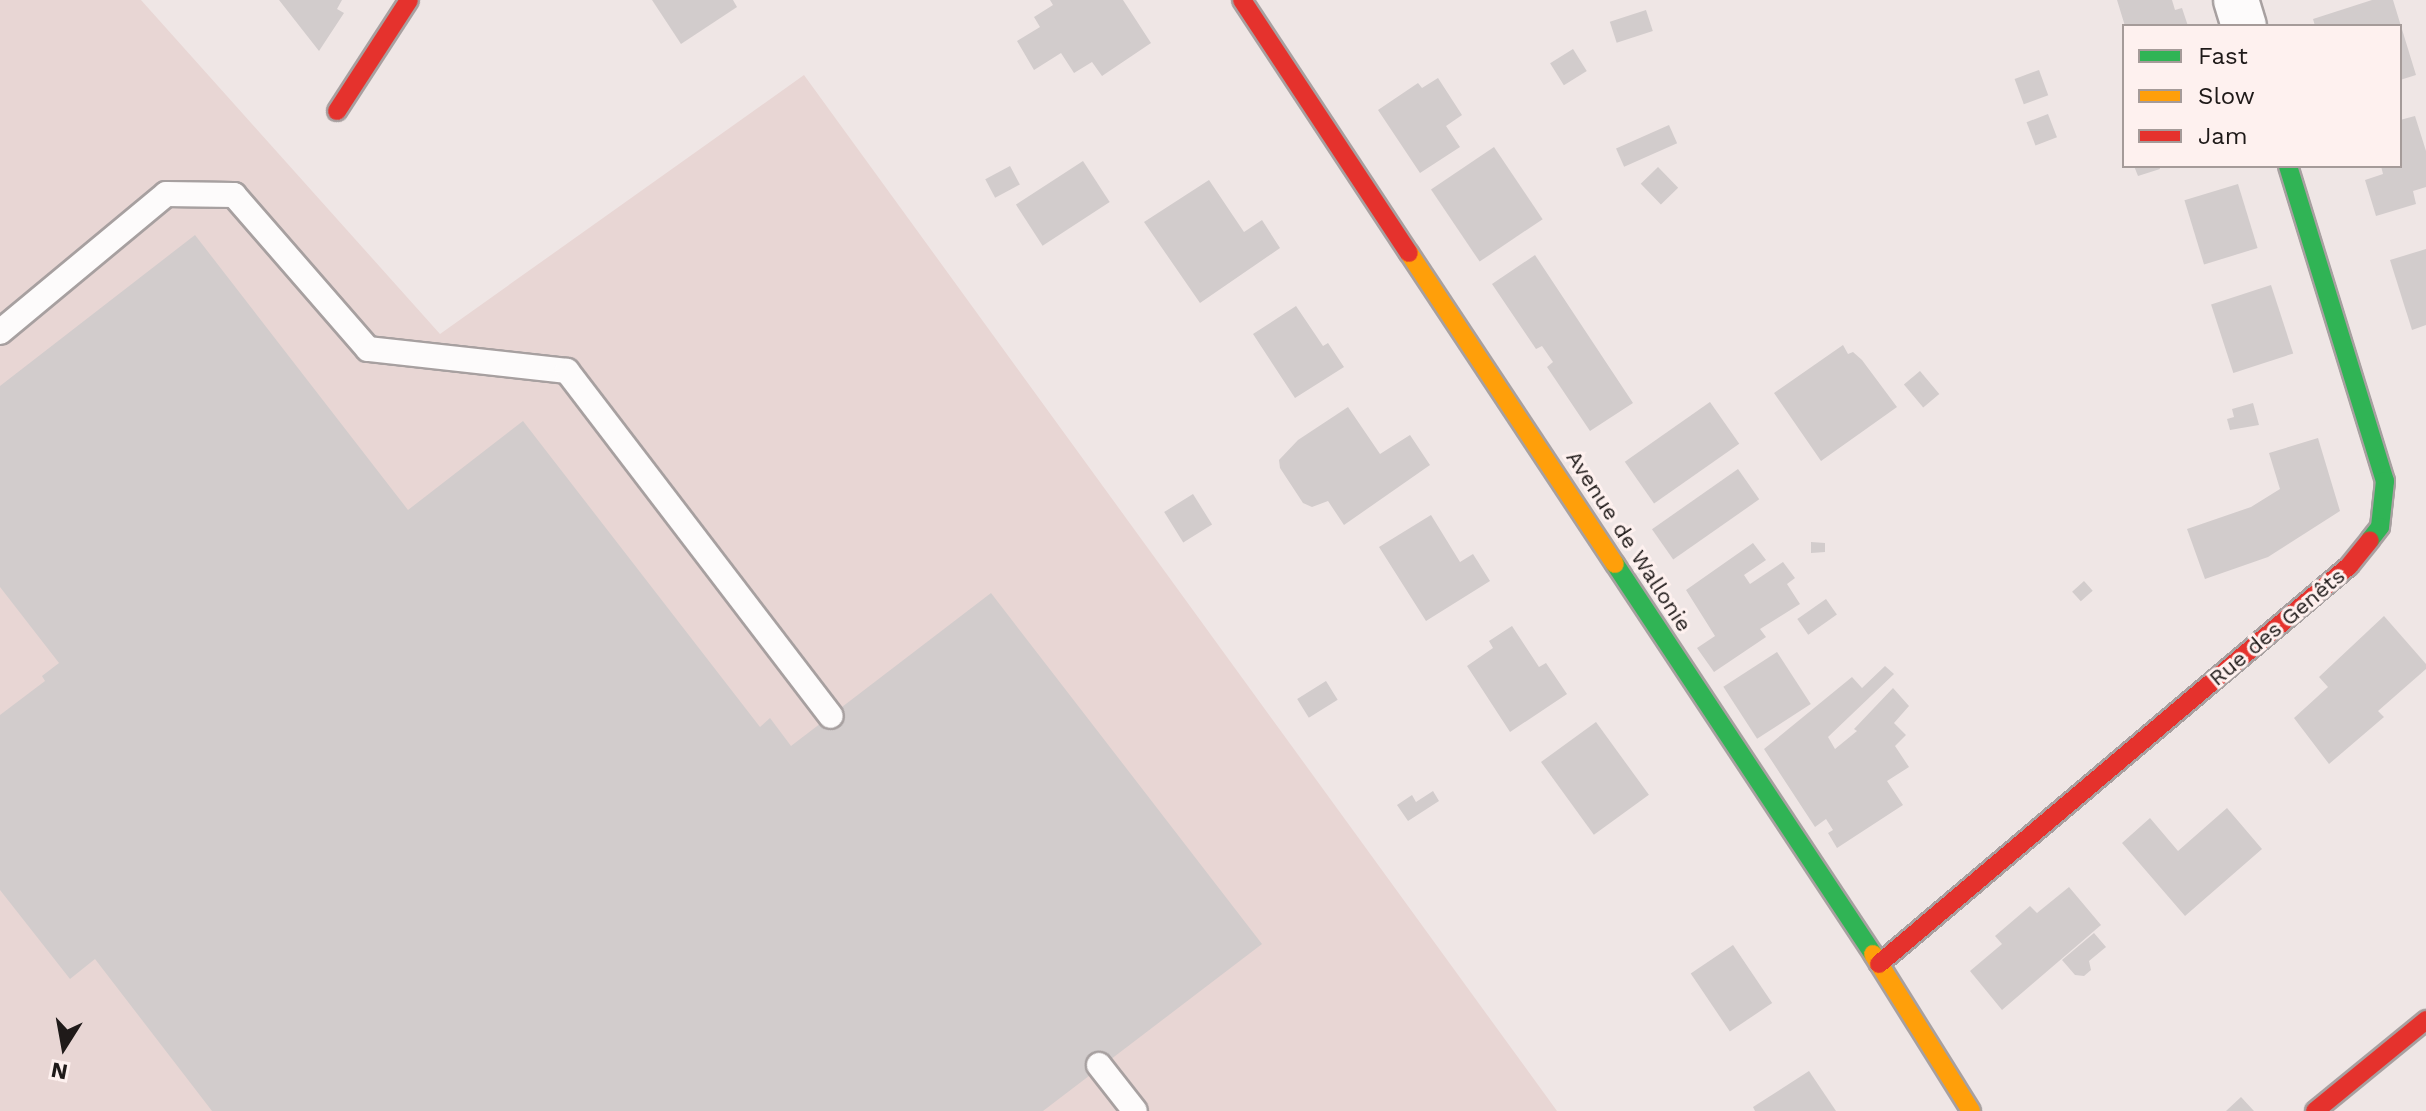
<!DOCTYPE html>
<meta charset="utf-8">
<style>
body{margin:0}
#map{position:relative;width:2426px;height:1111px;overflow:hidden;background:#efe6e5;font-family:"Work Sans",sans-serif}
div>[style]{position:absolute}
[style*='--x']{left:calc(var(--x)*1px);top:calc(var(--y)*1px);width:calc(var(--w)*1px);rotate:calc(var(--a)*1deg)}
.built>*{inset:0;background:#e8d6d4}
.building>*{inset:0;background:#d2cccc;transform-origin:0 0}
.roads{filter:drop-shadow(2px 0 #a7a0a0) drop-shadow(-2px 0 #a7a0a0) drop-shadow(0 2px #a7a0a0) drop-shadow(0 -2px #a7a0a0)}
.lane>*{height:24px;margin:-12px;padding:0 12px;transform-origin:12px;border-radius:12px;background:#fdfbfb}
.street>*{height:44px;margin:-22px;padding:0 22px;transform-origin:22px;border-radius:22px;background:#fdfbfb}
.fast>*{height:18px;margin:-9px;padding:0 9px;transform-origin:9px;border-radius:9px;background:#30b455}
.slow>*{height:18px;margin:-9px;padding:0 9px;transform-origin:9px;border-radius:9px;background:#ff9f0a}
.jam>*{height:18px;margin:-9px;padding:0 9px;transform-origin:9px;border-radius:9px;background:#e5322d}
span{translate:-50% -50%;white-space:nowrap;text-align:center;line-height:1.15;-webkit-text-stroke:6px #fef1ef;paint-order:stroke}
.street-label{font-size:22px;color:#1f1a19}
.legend{position:absolute;left:2122px;top:24px;width:280px;height:144px;box-sizing:border-box;background:#fef1ef;border:2px solid #a59b99;margin:0;padding:10px 14px;list-style:none;font-size:24px;color:#1f1a19}
.legend li{display:flex;align-items:center;gap:16px;height:40px}
.legend b{width:40px;border:2px solid #a59b99}
.north{position:absolute;left:24px;top:1007px;width:80px;height:80px;-webkit-text-stroke:6px #fef1ef;paint-order:stroke;rotate:191deg;font-size:22px;font-weight:700;line-height:32px;text-align:center;color:#1f1a19}
.north::after{content:'';display:block;margin:auto;width:28px;height:36px;background:#1f1a19;clip-path:polygon(50% 0,100% 100%,50% 72%,0 100%)}
</style>
<div id="map">
<div class="built">
<i style="clip-path:polygon(0 0,141px 0,440px 334px,804px 75px,1557px 1111px,0 1111px)"></i>
</div>
<div class="building">
<i style="clip-path:polygon(279px 0,342px 0,337px 9px,344px 13px,319px 51px)"></i>
<i style="clip-path:polygon(652px 0,733px 0,737px 7px,681px 44px)"></i>
<i style="clip-path:polygon(1050px 0,1123px 0,1151px 43px,1102px 76px,1092px 62px,1074px 73px,1061px 53px,1034px 70px,1017px 41px,1040px 27px,1034px 17px,1053px 5px)"></i>
<i style="clip-path:polygon(2117px 0,2172px 0,2175px 10px,2182px 8px,2188px 26px,2125px 26px)"></i>
<i style="clip-path:polygon(2372px 0,2393px 0,2416px 75px,2400px 80px,2400px 26px,2315px 26px,2313px 19px)"></i>
<i style="left:1646px;top:10px;width:22px;height:38px;rotate:72deg"></i>
<i style="left:1573px;top:49px;width:26px;height:27px;rotate:58deg"></i>
<i style="left:2039px;top:70px;width:27px;height:26px;rotate:70deg"></i>
<i style="clip-path:polygon(1438px 78px,1462px 115px,1446px 126px,1460px 147px,1420px 173px,1378px 110px,1418px 83px,1422px 88px)"></i>
<i style="left:2048px;top:114px;width:25px;height:23px;rotate:69deg"></i>
<i style="clip-path:polygon(2415px 116px,2426px 151px,2426px 187px,2413px 191px,2416px 204px,2376px 216px,2365px 180px,2383px 174px,2381px 166px,2400px 166px,2400px 120px)"></i>
<i style="left:1669px;top:125px;width:20px;height:58px;rotate:66deg"></i>
<i style="left:1494px;top:147px;width:87px;height:76px;rotate:56deg"></i>
<i style="left:1083px;top:161px;width:49px;height:80px;rotate:57deg"></i>
<i style="left:1010px;top:166px;width:21px;height:28px;rotate:62deg"></i>
<i style="clip-path:polygon(2134px 166px,2159px 166px,2160px 169px,2138px 176px)"></i>
<i style="left:1658px;top:167px;width:29px;height:24px;rotate:46deg"></i>
<i style="clip-path:polygon(1209px 180px,1244px 232px,1262px 220px,1280px 248px,1200px 303px,1144px 222px)"></i>
<i style="left:2238px;top:184px;width:67px;height:56px;rotate:73deg"></i>
<i style="clip-path:polygon(195px 235px,408px 510px,523px 421px,760px 727px,770px 718px,791px 746px,991px 593px,1262px 944px,1043px 1111px,212px 1111px,95px 959px,70px 979px,0 890px,0 715px,45px 681px,42px 676px,59px 663px,0 587px,0 386px)"></i>
<i style="clip-path:polygon(2426px 249px,2426px 325px,2412px 330px,2390px 260px)"></i>
<i style="clip-path:polygon(1535px 255px,1633px 403px,1590px 431px,1547px 367px,1553px 362px,1542px 346px,1536px 349px,1492px 284px)"></i>
<i style="left:2271px;top:285px;width:72px;height:63px;rotate:72deg"></i>
<i style="clip-path:polygon(1296px 306px,1323px 346px,1328px 343px,1344px 367px,1295px 398px,1253px 334px)"></i>
<i style="clip-path:polygon(1843px 345px,1848px 354px,1853px 352px,1862px 360px,1897px 407px,1821px 461px,1774px 393px)"></i>
<i style="left:1920px;top:371px;width:30px;height:21px;rotate:50deg"></i>
<i style="left:1710px;top:402px;width:51px;height:104px;rotate:55deg"></i>
<i style="clip-path:polygon(2253px 403px,2259px 425px,2230px 430px,2227px 419px,2234px 417px,2232px 409px)"></i>
<i style="clip-path:polygon(1348px 407px,1380px 454px,1410px 435px,1430px 465px,1344px 525px,1328px 501px,1312px 507px,1303px 503px,1280px 468px,1279px 460px,1298px 440px)"></i>
<i style="clip-path:polygon(2318px 438px,2340px 511px,2268px 557px,2205px 579px,2187px 529px,2251px 507px,2280px 489px,2269px 453px)"></i>
<i style="left:1738px;top:469px;width:37px;height:105px;rotate:55deg"></i>
<i style="left:1193px;top:494px;width:36px;height:34px;rotate:58deg"></i>
<i style="clip-path:polygon(1431px 515px,1460px 562px,1473px 554px,1490px 581px,1426px 621px,1379px 547px)"></i>
<i style="clip-path:polygon(1811px 542px,1825px 543px,1825px 552px,1811px 553px)"></i>
<i style="clip-path:polygon(1753px 543px,1766px 560px,1744px 575px,1750px 584px,1783px 562px,1795px 578px,1787px 584px,1800px 604px,1760px 629px,1766px 637px,1714px 672px,1697px 648px,1715px 636px,1686px 590px)"></i>
<i style="left:2084px;top:581px;width:13px;height:16px;rotate:48deg"></i>
<i style="left:1826px;top:599px;width:19px;height:35px;rotate:55deg"></i>
<i style="clip-path:polygon(2384px 616px,2426px 664px,2426px 669px,2378px 711px,2384px 717px,2329px 764px,2294px 718px,2328px 687px,2319px 677px)"></i>
<i style="clip-path:polygon(1512px 626px,1539px 667px,1546px 663px,1567px 694px,1510px 732px,1467px 666px,1493px 648px,1489px 641px)"></i>
<i style="left:1777px;top:652px;width:62px;height:64px;rotate:57deg"></i>
<i style="clip-path:polygon(1885px 666px,1894px 674px,1828px 737px,1835px 749px,1857px 731px,1854px 729px,1893px 688px,1909px 706px,1894px 723px,1906px 735px,1895px 746px,1909px 767px,1887px 781px,1903px 805px,1837px 848px,1828px 833px,1833px 830px,1826px 819px,1815px 827px,1764px 749px,1852px 677px,1862px 688px)"></i>
<i style="left:1326px;top:681px;width:22px;height:34px;rotate:58deg"></i>
<i style="left:1596px;top:722px;width:90px;height:68px;rotate:54deg"></i>
<i style="clip-path:polygon(1433px 791px,1439px 801px,1408px 821px,1397px 805px,1412px 795px,1416px 802px)"></i>
<i style="clip-path:polygon(2227px 808px,2262px 849px,2185px 916px,2122px 843px,2150px 818px,2178px 851px)"></i>
<i style="clip-path:polygon(2069px 887px,2101px 925px,2002px 1010px,1970px 971px,2002px 944px,1995px 936px,2030px 906px,2037px 913px)"></i>
<i style="clip-path:polygon(2094px 933px,2106px 947px,2089px 961px,2091px 970px,2084px 976px,2075px 975px,2062px 960px)"></i>
<i style="left:1733px;top:945px;width:70px;height:51px;rotate:56deg"></i>
<i style="clip-path:polygon(1809px 1071px,1836px 1111px,1755px 1111px,1753px 1107px)"></i>
<i style="clip-path:polygon(2241px 1097px,2254px 1111px,2226px 1111px)"></i>
</div>
<div class="roads">
<div class="lane">
<i style="--x:0;--y:332;--w:216;--a:-39.7"></i>
<i style="--x:166;--y:194;--w:68;--a:0.8"></i>
<i style="--x:234;--y:195;--w:204;--a:49"></i>
<i style="--x:368;--y:349;--w:200;--a:6.3"></i>
<i style="--x:567;--y:371;--w:434;--a:52.6"></i>
<i style="--x:1099;--y:1065;--w:58;--a:52"></i>
</div>
<div class="street">
<i style="--x:2236;--y:0;--w:27;--a:73"></i>
</div>
<div class="fast">
<i style="--x:2288;--y:166;--w:330;--a:72.9"></i>
<i style="--x:2385;--y:481;--w:46;--a:96.2"></i>
<i style="--x:2380;--y:527;--w:16;--a:128"></i>
<i style="--x:1615;--y:564;--w:468;--a:56.5"></i>
</div>
<div class="slow">
<i style="--x:1409;--y:253;--w:373;--a:56.5"></i>
<i style="--x:1873;--y:954;--w:185;--a:58"></i>
</div>
<div class="jam">
<i style="--x:1242;--y:0;--w:303;--a:56.6"></i>
<i style="--x:337;--y:111;--w:132;--a:-57"></i>
<i style="--x:1879;--y:964;--w:616;--a:-40.26"></i>
<i style="--x:2349;--y:566;--w:33;--a:-51"></i>
<i style="--x:2315;--y:1111;--w:144;--a:-39.3"></i>
</div>
</div>
<div class="street-label">
<span style="left:1629px;top:541px;rotate:57deg">Avenue de Wallonie</span>
<span style="left:2277px;top:627px;rotate:-40deg">Rue des Genêts</span>
</div>
<ul class="legend">
<li><b style="height:10px;background:#30b455"></b>Fast</li>
<li><b style="height:10px;background:#ff9f0a"></b>Slow</li>
<li><b style="height:10px;background:#e5322d"></b>Jam</li>
</ul>
<div class="north">N</div>
</div>
